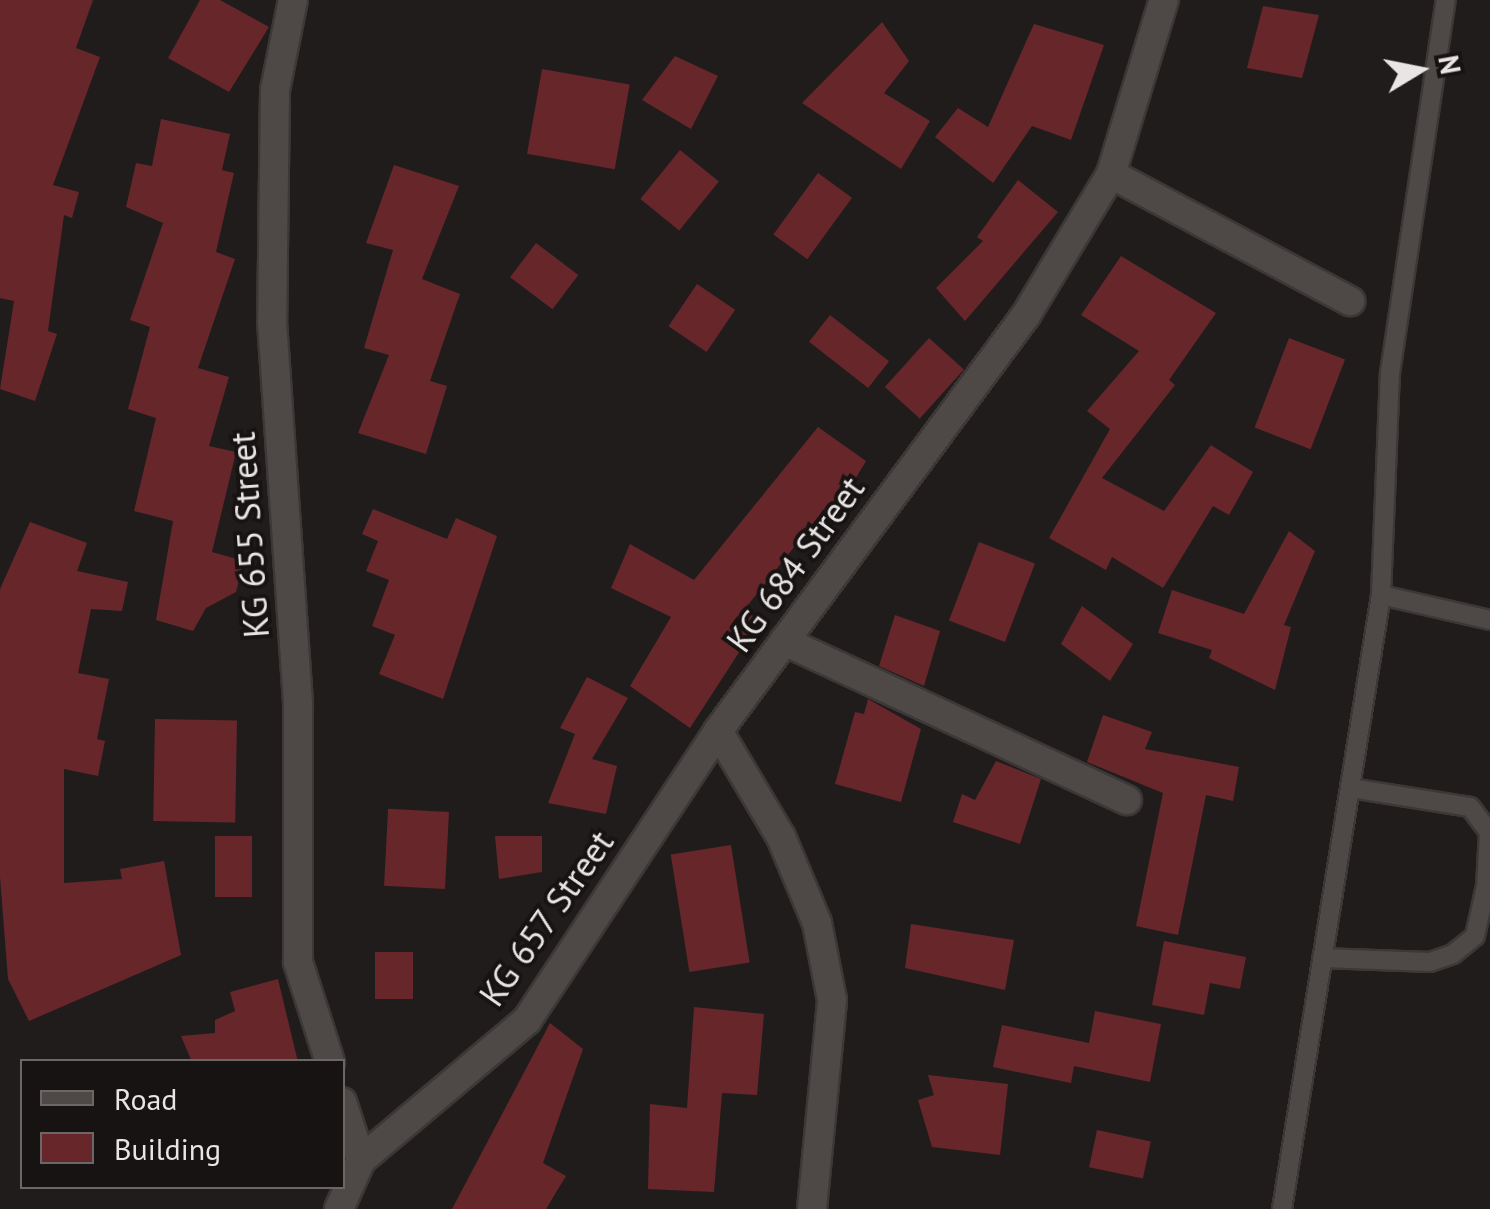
<!DOCTYPE html>
<style>
body{margin:0}
#map{position:relative;width:1490px;height:1209px;overflow:hidden;background:#211c1c;font-family:"PT Sans",sans-serif}
div>[style]{position:absolute}
[style*='--x']{left:calc(var(--x)*1px);top:calc(var(--y)*1px);width:calc(var(--w)*1px);rotate:calc(var(--a)*1deg)}
.building>*{inset:0;background:#672629;transform-origin:0 0}
.roads{filter:drop-shadow(2px 0 #3c3838) drop-shadow(-2px 0 #3c3838) drop-shadow(0 2px #3c3838) drop-shadow(0 -2px #3c3838)}
.service>*{height:18px;margin:-9px;padding:0 9px;transform-origin:9px;border-radius:9px;background:#4e4847}
.minor>*{height:28px;margin:-14px;padding:0 14px;transform-origin:14px;border-radius:14px;background:#4e4847}
span{translate:-50% -50%;white-space:nowrap;text-align:center;line-height:1.15;-webkit-text-stroke:8px #181313;paint-order:stroke}
.street-label{font-size:35px;color:#e9e5e5}
.legend{position:absolute;left:20px;top:1059px;width:325px;height:130px;box-sizing:border-box;background:#181313;border:2px solid #6c6767;margin:0;padding:12px 18px;list-style:none;font-size:30px;color:#e9e5e5}
.legend li{display:flex;align-items:center;gap:20px;height:50px}
.legend b{width:50px;border:2px solid #6c6767}
.north{position:absolute;left:1370px;top:20px;width:100px;height:100px;-webkit-text-stroke:8px #181313;paint-order:stroke;rotate:80deg;font-size:28px;font-weight:700;line-height:40px;text-align:center;color:#e9e5e5}
.north::after{content:'';display:block;margin:auto;width:35px;height:45px;background:#e9e5e5;clip-path:polygon(50% 0,100% 100%,50% 72%,0 100%)}
</style>
<div id="map">
<div class="building">
<i style="clip-path:polygon(0 0,93px 0,76px 48px,100px 57px,53px 185px,79px 192px,72px 218px,64px 215px,48px 331px,57px 334px,35px 401px,0 389px,14px 301px,0 298px)"></i>
<i style="clip-path:polygon(200px 0,220px 0,269px 27px,229px 92px,168px 58px)"></i>
<i style="clip-path:polygon(1263px 6px,1319px 15px,1302px 78px,1247px 68px)"></i>
<i style="clip-path:polygon(882px 22px,909px 61px,884px 93px,930px 121px,901px 169px,802px 103px)"></i>
<i style="clip-path:polygon(1034px 24px,1104px 45px,1071px 140px,1032px 126px,993px 183px,935px 137px,958px 108px,988px 127px)"></i>
<i style="clip-path:polygon(675px 56px,718px 76px,691px 129px,642px 100px)"></i>
<i style="left:542px;top:69px;width:89px;height:86px;rotate:10deg"></i>
<i style="clip-path:polygon(161px 119px,230px 134px,222px 170px,234px 173px,216px 252px,235px 259px,198px 368px,229px 377px,209px 446px,236px 452px,212px 552px,244px 561px,236px 592px,206px 608px,193px 631px,156px 620px,173px 521px,134px 511px,156px 418px,128px 409px,150px 327px,130px 320px,163px 223px,126px 207px,136px 163px,152px 166px)"></i>
<i style="left:680px;top:150px;width:50px;height:63px;rotate:39deg"></i>
<i style="clip-path:polygon(394px 165px,459px 186px,422px 279px,460px 294px,430px 381px,447px 386px,426px 454px,358px 433px,389px 355px,364px 348px,393px 250px,366px 243px)"></i>
<i style="left:818px;top:173px;width:42px;height:76px;rotate:36deg"></i>
<i style="clip-path:polygon(1018px 180px,1058px 212px,965px 321px,936px 288px,983px 241px,977px 237px)"></i>
<i style="left:536px;top:243px;width:53px;height:43px;rotate:37deg"></i>
<i style="clip-path:polygon(1121px 256px,1216px 313px,1169px 380px,1175px 385px,1102px 478px,1164px 511px,1211px 445px,1253px 472px,1229px 515px,1213px 506px,1163px 588px,1112px 557px,1106px 570px,1049px 538px,1110px 429px,1087px 411px,1139px 351px,1081px 315px)"></i>
<i style="left:697px;top:284px;width:46px;height:51px;rotate:34deg"></i>
<i style="left:830px;top:315px;width:75px;height:34px;rotate:38deg"></i>
<i style="left:929px;top:338px;width:47px;height:66px;rotate:42deg"></i>
<i style="left:1289px;top:338px;width:60px;height:96px;rotate:21deg"></i>
<i style="clip-path:polygon(818px 427px,866px 461px,828px 525px,818px 517px,744px 610px,760px 620px,690px 728px,630px 686px,671px 617px,611px 588px,630px 544px,694px 580px)"></i>
<i style="clip-path:polygon(373px 509px,447px 539px,456px 518px,497px 536px,443px 699px,379px 674px,395px 635px,372px 626px,389px 580px,366px 571px,378px 541px,362px 534px)"></i>
<i style="clip-path:polygon(30px 522px,87px 543px,77px 571px,128px 582px,122px 611px,91px 609px,78px 673px,109px 679px,97px 739px,105px 741px,98px 776px,64px 769px,64px 883px,122px 879px,120px 869px,164px 861px,181px 955px,29px 1021px,8px 979px,0 877px,0 589px)"></i>
<i style="clip-path:polygon(1289px 531px,1315px 551px,1284px 625px,1291px 627px,1275px 690px,1209px 658px,1212px 650px,1158px 633px,1172px 590px,1244px 614px)"></i>
<i style="left:979px;top:542px;width:60px;height:84px;rotate:21deg"></i>
<i style="clip-path:polygon(1082px 606px,1133px 644px,1110px 681px,1061px 644px)"></i>
<i style="clip-path:polygon(895px 615px,940px 631px,924px 686px,879px 666px)"></i>
<i style="clip-path:polygon(587px 677px,628px 698px,592px 759px,617px 766px,606px 814px,548px 803px,575px 734px,560px 728px)"></i>
<i style="clip-path:polygon(868px 699px,921px 729px,901px 802px,835px 784px,855px 712px,864px 714px)"></i>
<i style="clip-path:polygon(1103px 715px,1152px 732px,1145px 749px,1239px 767px,1233px 801px,1206px 795px,1178px 935px,1136px 926px,1163px 793px,1087px 762px)"></i>
<i style="left:155px;top:719px;width:82px;height:102px;rotate:1deg"></i>
<i style="clip-path:polygon(996px 761px,1041px 779px,1020px 844px,953px 822px,962px 794px,975px 800px)"></i>
<i style="left:449px;top:812px;width:77px;height:61px;rotate:93deg"></i>
<i style="left:215px;top:836px;width:37px;height:61px"></i>
<i style="clip-path:polygon(495px 836px,542px 836px,542px 872px,499px 879px)"></i>
<i style="left:731px;top:845px;width:119px;height:61px;rotate:81deg"></i>
<i style="clip-path:polygon(911px 924px,1014px 940px,1005px 990px,905px 968px)"></i>
<i style="clip-path:polygon(1164px 941px,1246px 957px,1240px 989px,1210px 983px,1204px 1015px,1152px 1005px)"></i>
<i style="left:375px;top:952px;width:38px;height:47px"></i>
<i style="clip-path:polygon(278px 979px,298px 1062px,192px 1062px,181px 1036px,215px 1033px,215px 1020px,235px 1011px,230px 992px)"></i>
<i style="clip-path:polygon(694px 1007px,764px 1014px,757px 1095px,722px 1093px,714px 1192px,648px 1189px,650px 1104px,687px 1108px)"></i>
<i style="clip-path:polygon(1095px 1011px,1161px 1024px,1150px 1082px,1074px 1066px,1071px 1083px,993px 1067px,1002px 1025px,1089px 1043px)"></i>
<i style="clip-path:polygon(550px 1023px,583px 1049px,543px 1163px,566px 1176px,546px 1209px,452px 1209px)"></i>
<i style="clip-path:polygon(928px 1075px,1008px 1084px,1000px 1155px,932px 1147px,918px 1100px,934px 1095px)"></i>
<i style="left:1097px;top:1130px;width:55px;height:38px;rotate:12deg"></i>
</div>
<div class="roads">
<div class="service">
<i style="--x:1381;--y:595;--w:112;--a:12.9"></i>
<i style="--x:1322;--y:958;--w:108;--a:2.1"></i>
<i style="--x:1430;--y:962;--w:24;--a:-19"></i>
<i style="--x:1453;--y:954;--w:28;--a:-39"></i>
<i style="--x:1475;--y:936;--w:51;--a:-77.6"></i>
<i style="--x:1486;--y:886;--w:54;--a:-86.8"></i>
<i style="--x:1489;--y:832;--w:31;--a:-127"></i>
<i style="--x:1470;--y:807;--w:120;--a:-170.9"></i>
<i style="--x:1282;--y:1209;--w:622;--a:-80.84"></i>
<i style="--x:1381;--y:595;--w:222;--a:-87.7"></i>
<i style="--x:1390;--y:373;--w:377;--a:-81.5"></i>
</div>
<div class="minor">
<i style="--x:293;--y:0;--w:92;--a:101.3"></i>
<i style="--x:275;--y:90;--w:231;--a:90.7"></i>
<i style="--x:272;--y:321;--w:384;--a:86.1"></i>
<i style="--x:298;--y:704;--w:258;--a:90"></i>
<i style="--x:298;--y:962;--w:105;--a:72.3"></i>
<i style="--x:1111;--y:174;--w:271;--a:28"></i>
<i style="--x:784;--y:641;--w:378;--a:24.9"></i>
<i style="--x:361;--y:1160;--w:217;--a:-40.1"></i>
<i style="--x:527;--y:1020;--w:346;--a:-56.5"></i>
<i style="--x:339;--y:1209;--w:54;--a:-65.8"></i>
<i style="--x:361;--y:1160;--w:61;--a:-108.1"></i>
<i style="--x:812;--y:1209;--w:210;--a:-84.5"></i>
<i style="--x:832;--y:1000;--w:78;--a:-101"></i>
<i style="--x:817;--y:923;--w:93;--a:-112.7"></i>
<i style="--x:781;--y:837;--w:123;--a:-120.7"></i>
<i style="--x:718;--y:731;--w:518;--a:-53.48"></i>
<i style="--x:1026;--y:315;--w:165;--a:-58.9"></i>
<i style="--x:1111;--y:174;--w:182;--a:-73.1"></i>
</div>
</div>
<div class="street-label">
<span style="left:249px;top:535px;rotate:-94deg">KG 655 Street</span>
<span style="left:795px;top:564px;rotate:-54deg">KG 684 Street</span>
<span style="left:546px;top:918px;rotate:-55deg">KG 657 Street</span>
</div>
<ul class="legend">
<li><b style="height:12px;background:#4e4847"></b>Road</li>
<li><b style="height:28px;background:#672629"></b>Building</li>
</ul>
<div class="north">N</div>
</div>
